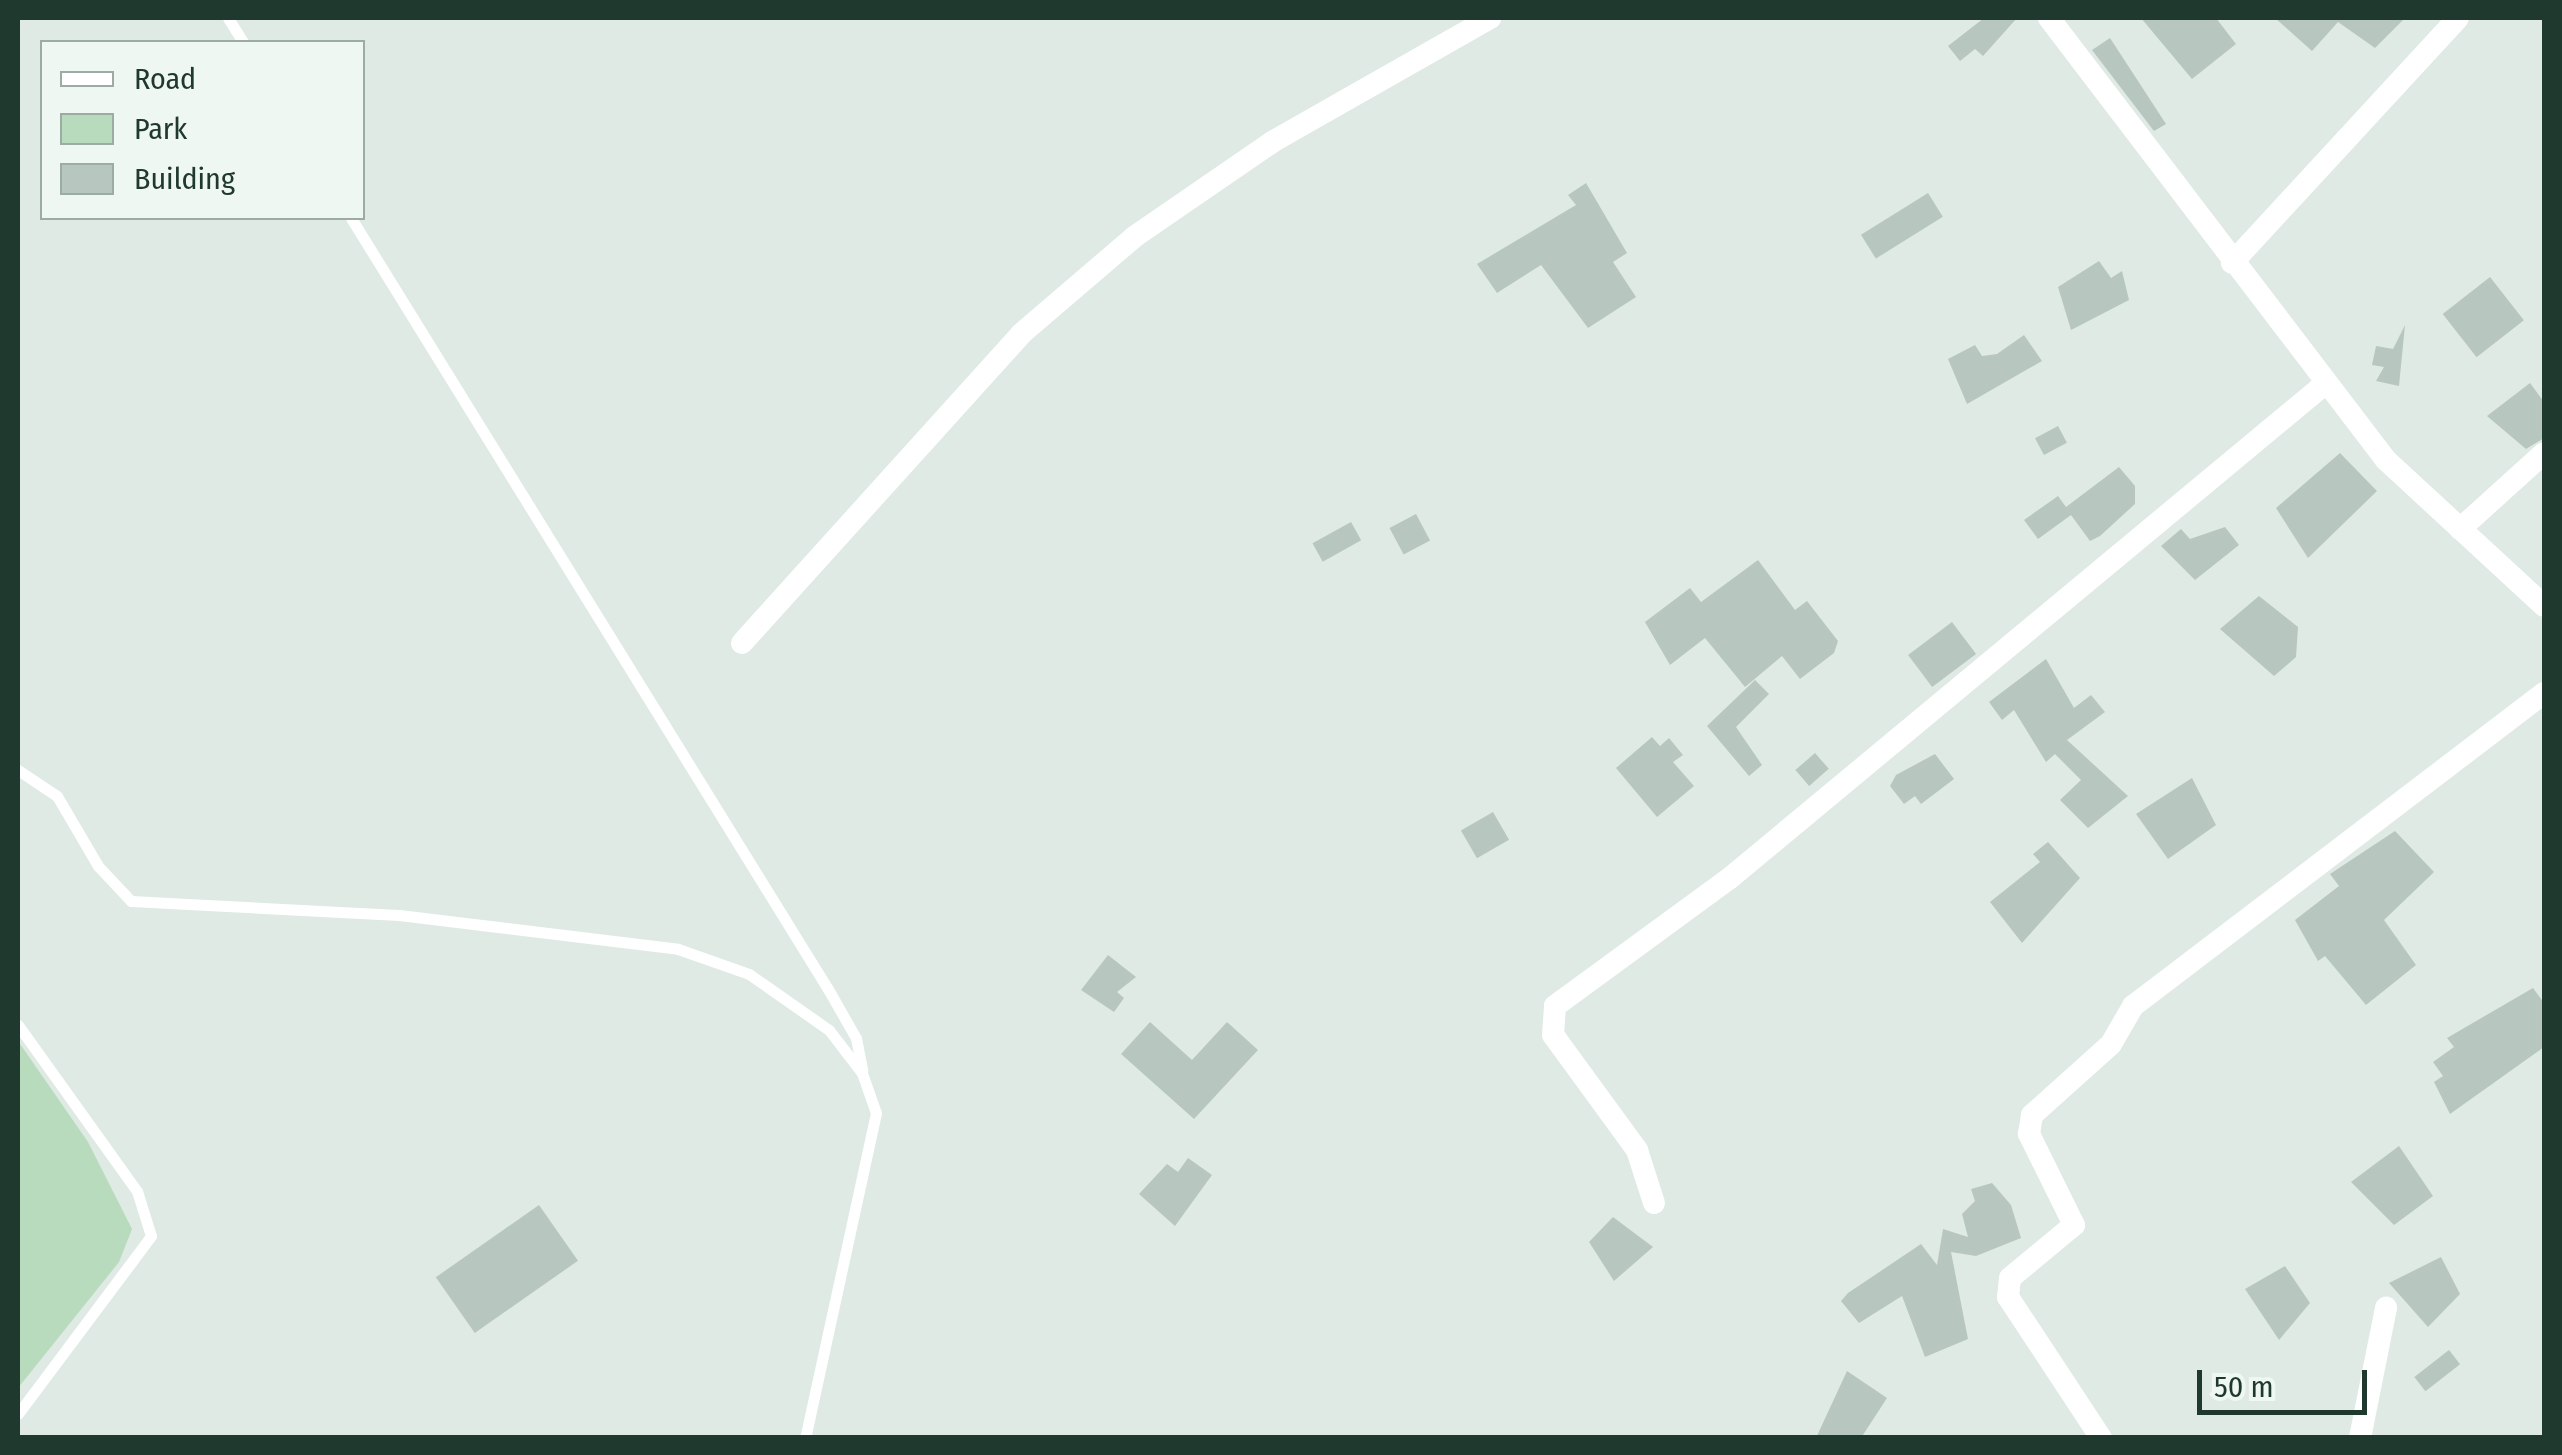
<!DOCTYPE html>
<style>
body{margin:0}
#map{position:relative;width:2562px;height:1455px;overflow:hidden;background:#deeae3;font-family:"Fira Sans Condensed",sans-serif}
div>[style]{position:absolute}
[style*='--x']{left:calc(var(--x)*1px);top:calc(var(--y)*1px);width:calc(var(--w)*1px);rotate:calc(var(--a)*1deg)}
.green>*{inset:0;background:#b7dbbc}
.building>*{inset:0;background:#b7c7bf;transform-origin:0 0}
.service>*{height:11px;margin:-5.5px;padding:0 5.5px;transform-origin:5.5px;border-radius:5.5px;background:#fff}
.minor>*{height:22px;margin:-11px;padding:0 11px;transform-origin:11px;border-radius:11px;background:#fff}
span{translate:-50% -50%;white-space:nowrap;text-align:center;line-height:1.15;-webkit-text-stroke:10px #eff7f2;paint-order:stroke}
.frame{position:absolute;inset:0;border:20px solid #20392f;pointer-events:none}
.legend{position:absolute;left:40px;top:40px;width:325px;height:180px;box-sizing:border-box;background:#eff7f2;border:2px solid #9caba4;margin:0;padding:12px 18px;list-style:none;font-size:30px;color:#20392f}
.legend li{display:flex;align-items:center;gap:20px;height:50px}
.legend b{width:50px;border:2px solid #9caba4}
.scale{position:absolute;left:2197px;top:1370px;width:170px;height:45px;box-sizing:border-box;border:5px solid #20392f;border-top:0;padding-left:12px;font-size:30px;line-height:35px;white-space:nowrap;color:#20392f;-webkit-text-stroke:8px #eff7f2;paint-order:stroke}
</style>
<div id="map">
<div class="green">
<i style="clip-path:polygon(18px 1041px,88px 1142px,132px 1229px,119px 1262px,18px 1388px)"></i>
</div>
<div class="building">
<i style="clip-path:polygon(1984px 18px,2017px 18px,1983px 56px,1975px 49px,1960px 61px,1948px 46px)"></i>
<i style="clip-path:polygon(2141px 18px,2216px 18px,2236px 44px,2192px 79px)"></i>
<i style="clip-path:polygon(2275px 18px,2405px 18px,2375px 48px,2338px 22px,2312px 51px)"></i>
<i style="clip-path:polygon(2110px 38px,2166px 124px,2154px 131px,2092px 50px)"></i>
<i style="clip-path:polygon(1586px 183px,1627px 253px,1613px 262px,1636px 297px,1588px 328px,1541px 265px,1497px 293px,1477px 264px,1576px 205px,1568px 195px)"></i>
<i style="left:1928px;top:193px;width:28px;height:79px;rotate:58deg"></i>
<i style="clip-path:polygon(2099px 261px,2111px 278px,2122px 271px,2129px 300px,2071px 330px,2058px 287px)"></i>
<i style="left:2490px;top:277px;width:55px;height:60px;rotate:52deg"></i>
<i style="clip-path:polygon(2405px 325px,2399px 386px,2376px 381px,2384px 367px,2372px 365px,2376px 346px,2393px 349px)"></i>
<i style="clip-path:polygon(2024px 335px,2042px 361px,1967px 404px,1948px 359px,1975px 345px,1982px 356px,1997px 354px)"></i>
<i style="clip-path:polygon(2530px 383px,2544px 402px,2544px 438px,2526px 449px,2487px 416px)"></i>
<i style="left:2058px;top:426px;width:19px;height:26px;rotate:62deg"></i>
<i style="clip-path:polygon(2340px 453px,2377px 491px,2308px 558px,2276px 508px)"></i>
<i style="clip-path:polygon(2119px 467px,2135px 486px,2135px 504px,2100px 536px,2090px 541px,2071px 515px,2038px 539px,2024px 520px,2058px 496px,2066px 507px)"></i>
<i style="left:1416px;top:514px;width:30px;height:30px;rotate:62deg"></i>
<i style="left:1351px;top:522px;width:21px;height:44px;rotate:61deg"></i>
<i style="clip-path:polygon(2225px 527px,2239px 545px,2195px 580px,2161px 546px,2181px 529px,2190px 539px)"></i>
<i style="clip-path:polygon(1758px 560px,1795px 610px,1807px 601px,1838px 641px,1834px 653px,1800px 679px,1782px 656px,1745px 687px,1705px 638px,1670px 665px,1645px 622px,1690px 588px,1701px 602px)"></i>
<i style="clip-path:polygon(2259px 596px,2298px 627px,2296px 657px,2274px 676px,2220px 629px)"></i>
<i style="left:1952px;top:622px;width:40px;height:55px;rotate:53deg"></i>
<i style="clip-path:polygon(2046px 659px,2074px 708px,2091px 695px,2105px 712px,2067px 740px,2128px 796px,2088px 828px,2060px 800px,2081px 780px,2055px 754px,2046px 762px,2014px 710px,2002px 720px,1989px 702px)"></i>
<i style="clip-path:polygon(1755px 680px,1769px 694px,1736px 727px,1762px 765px,1749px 776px,1707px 726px)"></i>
<i style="clip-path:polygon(1652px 737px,1660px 746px,1669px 738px,1683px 755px,1673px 762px,1694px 786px,1657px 817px,1616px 768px)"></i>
<i style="left:1815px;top:753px;width:21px;height:26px;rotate:49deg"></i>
<i style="clip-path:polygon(1935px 754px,1954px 779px,1921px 804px,1915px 796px,1904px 804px,1890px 786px,1896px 775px)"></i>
<i style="clip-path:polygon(2192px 778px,2216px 825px,2168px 859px,2136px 814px)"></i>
<i style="left:1493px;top:812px;width:32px;height:37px;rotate:60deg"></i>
<i style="clip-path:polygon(2395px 831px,2434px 872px,2384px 920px,2416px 965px,2366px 1005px,2325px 956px,2318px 961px,2295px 920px,2339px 886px,2330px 874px)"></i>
<i style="clip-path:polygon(2048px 842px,2080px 878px,2022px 943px,1990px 902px,2040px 862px,2033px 854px)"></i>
<i style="clip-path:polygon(1108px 955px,1136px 977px,1117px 992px,1124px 998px,1114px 1012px,1081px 990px)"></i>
<i style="clip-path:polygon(2533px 988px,2544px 1003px,2544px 1047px,2450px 1114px,2434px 1082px,2443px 1076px,2433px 1062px,2454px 1047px,2447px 1038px)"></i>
<i style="clip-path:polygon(1150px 1022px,1192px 1060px,1227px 1022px,1258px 1050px,1194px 1119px,1121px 1054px)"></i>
<i style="clip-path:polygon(2399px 1146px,2433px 1196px,2394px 1225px,2351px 1182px)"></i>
<i style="clip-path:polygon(1188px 1158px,1212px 1175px,1175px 1226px,1139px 1194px,1167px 1164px,1178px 1172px)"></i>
<i style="clip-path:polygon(1992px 1183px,2011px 1205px,2021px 1238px,1976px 1256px,1951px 1252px,1968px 1339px,1925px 1357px,1902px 1296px,1859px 1323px,1841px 1301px,1848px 1293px,1921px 1244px,1937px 1265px,1943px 1229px,1968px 1237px,1962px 1214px,1975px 1201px,1971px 1189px)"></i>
<i style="left:539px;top:1205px;width:68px;height:126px;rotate:55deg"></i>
<i style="clip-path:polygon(1613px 1217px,1653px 1247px,1614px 1281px,1589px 1242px)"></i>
<i style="clip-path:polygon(2441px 1257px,2460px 1294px,2428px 1327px,2389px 1283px)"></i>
<i style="clip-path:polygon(2285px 1266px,2310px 1303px,2279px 1340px,2245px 1289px)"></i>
<i style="left:2449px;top:1350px;width:18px;height:44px;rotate:52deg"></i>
<i style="clip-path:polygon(1847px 1371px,1887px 1398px,1861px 1438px,1816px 1438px)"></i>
</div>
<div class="service">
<i style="--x:228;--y:18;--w:28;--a:58"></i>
<i style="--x:351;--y:218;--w:907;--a:58.26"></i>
<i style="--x:828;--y:989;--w:56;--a:60.3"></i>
<i style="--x:856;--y:1038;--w:33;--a:79"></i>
<i style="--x:18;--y:770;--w:47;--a:33.7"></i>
<i style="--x:57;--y:796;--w:81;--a:59.6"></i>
<i style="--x:98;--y:866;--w:48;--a:46.7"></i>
<i style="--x:131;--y:901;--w:268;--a:3"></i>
<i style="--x:399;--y:915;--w:281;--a:6.9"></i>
<i style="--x:678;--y:949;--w:75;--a:19.4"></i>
<i style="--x:749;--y:974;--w:98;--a:35"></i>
<i style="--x:829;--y:1030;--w:54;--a:52.5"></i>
<i style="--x:862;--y:1073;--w:42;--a:70.7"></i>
<i style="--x:876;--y:1113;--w:333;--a:102.3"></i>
<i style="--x:18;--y:1025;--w:204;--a:54.4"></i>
<i style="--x:137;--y:1191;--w:47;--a:72.7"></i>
<i style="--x:151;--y:1236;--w:222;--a:126.8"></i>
</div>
<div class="minor">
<i style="--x:2049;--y:18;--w:556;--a:52.68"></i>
<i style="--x:2386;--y:460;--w:215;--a:42.7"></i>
<i style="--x:2232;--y:263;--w:333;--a:-47.3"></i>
<i style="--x:2460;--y:529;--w:113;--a:-42.1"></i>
<i style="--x:742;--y:643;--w:416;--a:-47.9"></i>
<i style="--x:1021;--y:334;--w:149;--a:-40.6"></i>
<i style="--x:1134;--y:237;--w:168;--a:-34.5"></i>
<i style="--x:1272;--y:142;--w:251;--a:-29.6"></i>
<i style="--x:1654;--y:1203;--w:56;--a:-107.8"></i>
<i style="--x:1637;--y:1150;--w:142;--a:-126.1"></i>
<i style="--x:1553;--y:1035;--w:29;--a:-86"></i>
<i style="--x:1555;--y:1006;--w:217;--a:-36.2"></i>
<i style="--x:1730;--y:878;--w:775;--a:-39.71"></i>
<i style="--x:2101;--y:1438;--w:169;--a:-123.4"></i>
<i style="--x:2008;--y:1297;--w:19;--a:-84"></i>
<i style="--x:2010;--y:1278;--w:83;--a:-39.6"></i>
<i style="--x:2074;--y:1225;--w:102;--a:-116.3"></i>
<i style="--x:2029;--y:1134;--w:19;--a:-81"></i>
<i style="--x:2032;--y:1115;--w:106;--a:-41.9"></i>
<i style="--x:2111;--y:1044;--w:44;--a:-59.9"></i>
<i style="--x:2133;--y:1006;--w:517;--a:-37.29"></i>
<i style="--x:2360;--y:1438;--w:133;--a:-78.7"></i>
</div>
<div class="frame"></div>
<ul class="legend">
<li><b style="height:12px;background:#fff"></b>Road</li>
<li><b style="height:28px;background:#b7dbbc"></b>Park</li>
<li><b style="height:28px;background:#b7c7bf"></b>Building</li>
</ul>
<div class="scale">50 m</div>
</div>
